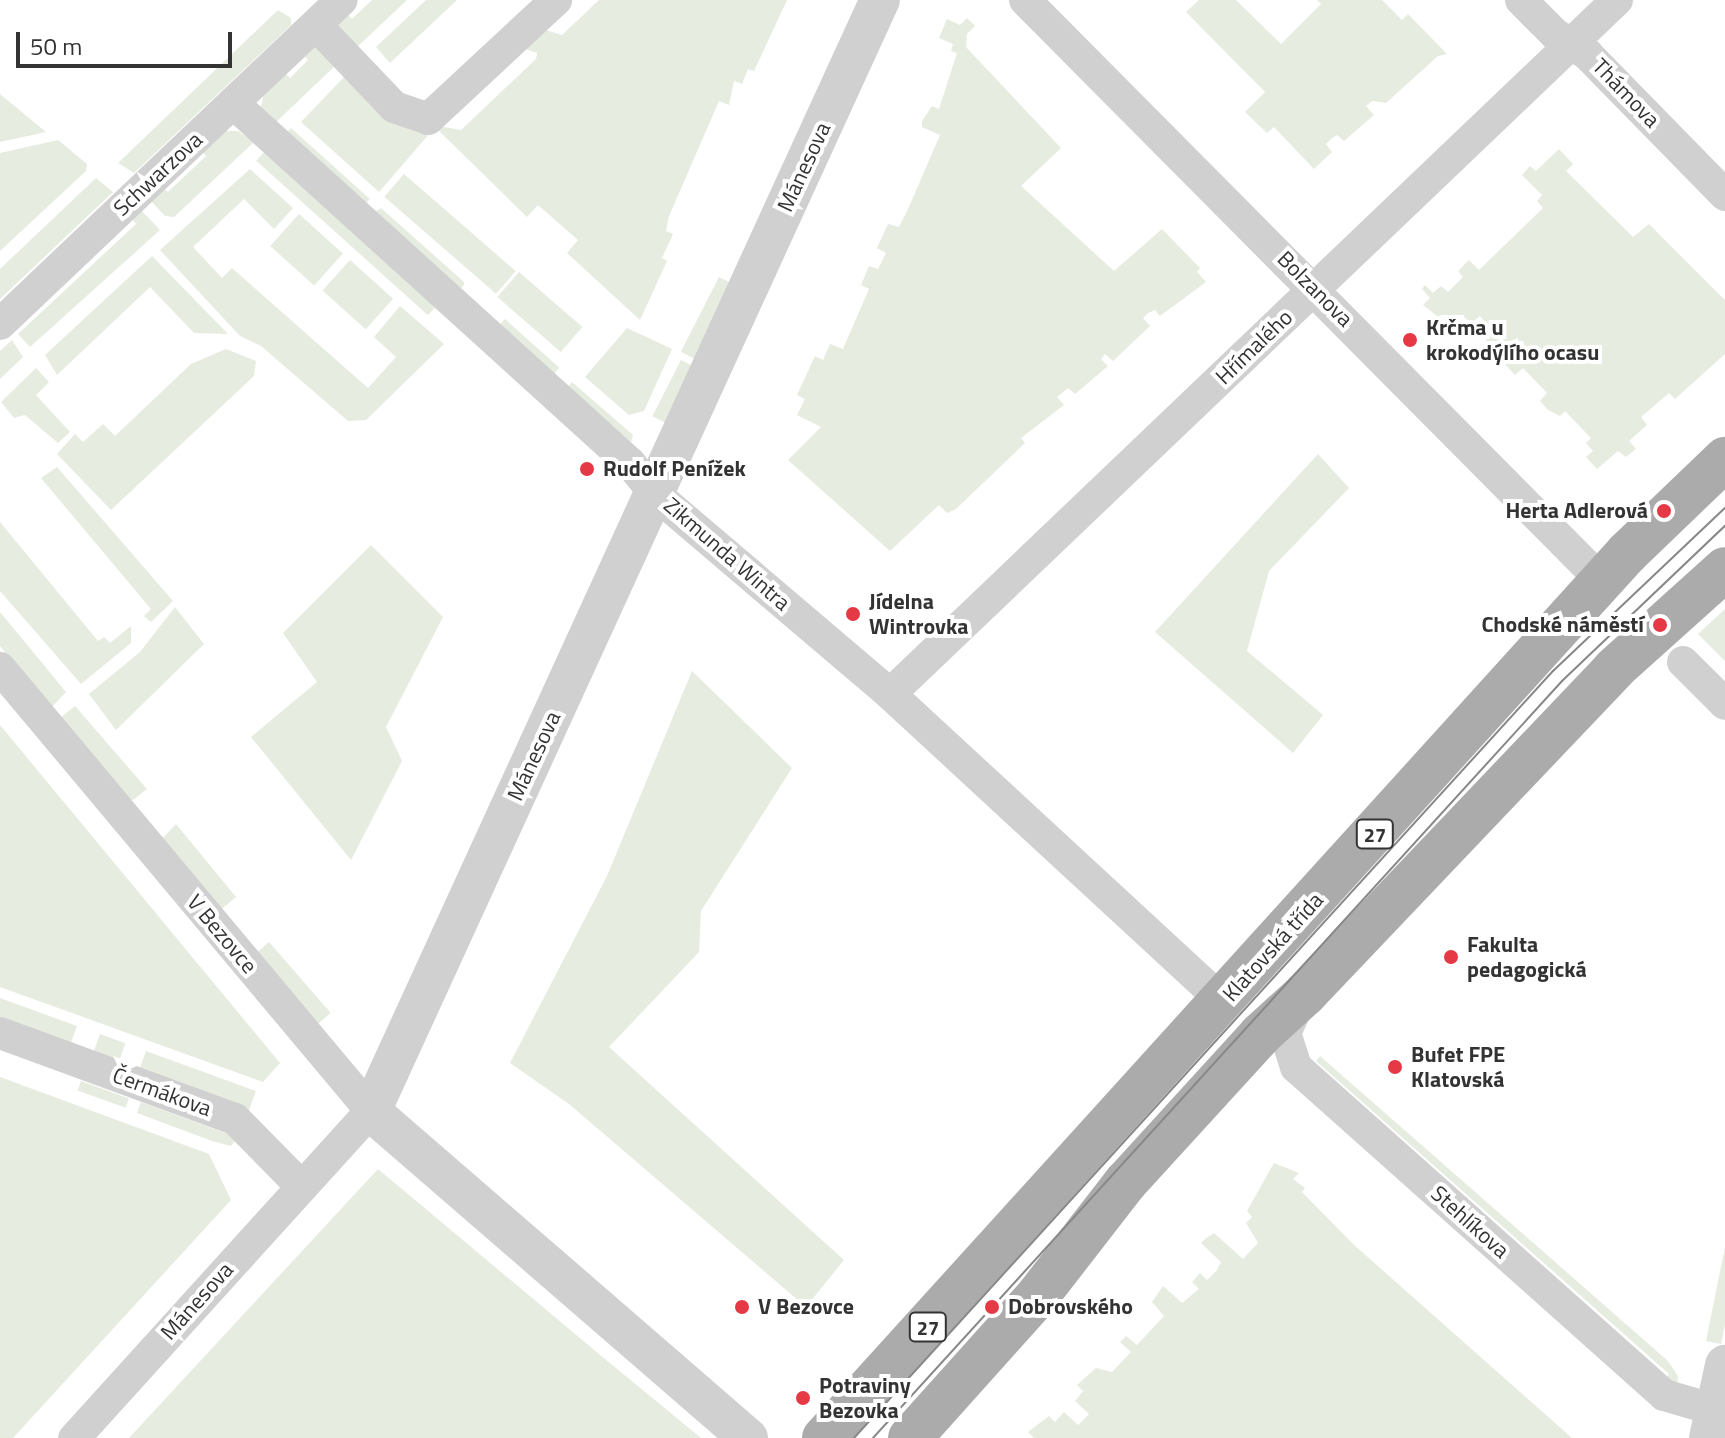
<!DOCTYPE html>
<meta charset="utf-8">
<style>
body{margin:0}
#map{position:relative;width:1725px;height:1438px;overflow:hidden;background:#fff;font-family:"Titillium Web",sans-serif}
div>[style]{position:absolute}
[style*='--x']{left:calc(var(--x)*1px);top:calc(var(--y)*1px);width:calc(var(--w)*1px);rotate:calc(var(--a)*1deg)}
.green>*{inset:0;background:#e6ecdf;transform-origin:0 0}
.minor>*{height:32px;margin:-16px;padding:0 16px;transform-origin:16px;border-radius:16px;background:#d0d0d0}
.tertiary>*{height:40px;margin:-20px;padding:0 20px;transform-origin:20px;border-radius:20px;background:#d0d0d0}
.primary>*{height:44px;margin:-22px;padding:0 22px;transform-origin:22px;border-radius:22px;background:#ababab}
.tram>*{height:2px;margin:-1px;padding:0 1px;transform-origin:1px;border-radius:1px;background:#888}
.dots>*{width:22px;height:22px;translate:-50% -50%;box-sizing:border-box;border:4px solid #fff;border-radius:50%}
span{translate:-50% -50%;white-space:nowrap;text-align:center;line-height:1.15;-webkit-text-stroke:8px #fff;paint-order:stroke}
.shield-label span{padding:2px 6px;background:#fff;border:2px solid;border-radius:6px;-webkit-text-stroke-width:0}
.shield-label{font-size:20px;color:#333;font-weight:700}
.street-label{font-size:22px;color:#333}
.poi-label{font-size:22px;color:#333;font-weight:700}
.left{translate:0 -50%;text-align:left}
.right{translate:-100% -50%;text-align:right}
.scale{position:absolute;left:16px;top:32px;width:216px;height:36px;box-sizing:border-box;border:4px solid #333;border-top:0;padding-left:10px;font-size:24px;line-height:28px;white-space:nowrap;color:#333;-webkit-text-stroke:6px #fff;paint-order:stroke}
</style>
<div id="map">
<div class="green">
<i style="clip-path:polygon(372px 0,407px 0,356px 48px,333px 24px,348px 15px,352px 19px)"></i>
<i style="clip-path:polygon(426px 0,457px 0,390px 63px,376px 47px)"></i>
<i style="clip-path:polygon(599px 0,787px 0,754px 71px,748px 69px,742px 84px,734px 81px,729px 105px,719px 101px,669px 216px,666px 231px,673px 234px,662px 258px,667px 261px,640px 320px,567px 253px,578px 240px,538px 205px,527px 217px,433px 125px,461px 130px,536px 59px,537px 53px,517px 46px,539px 28px,562px 35px)"></i>
<i style="clip-path:polygon(1199px 0,1236px 0,1281px 44px,1321px 4px,1317px 0,1382px 0,1402px 20px,1408px 14px,1447px 54px,1438px 56px,1386px 103px,1372px 101px,1366px 106px,1374px 115px,1344px 141px,1337px 135px,1332px 138px,1326px 144px,1332px 152px,1314px 169px,1274px 127px,1267px 133px,1245px 112px,1265px 92px,1186px 12px)"></i>
<i style="clip-path:polygon(278px 10px,291px 18px,291px 25px,134px 173px,118px 163px)"></i>
<i style="clip-path:polygon(967px 18px,975px 26px,967px 34px,966px 47px,1061px 148px,1021px 186px,1114px 271px,1162px 229px,1200px 268px,1197px 272px,1206px 282px,1160px 316px,1155px 310px,1148px 313px,1143px 318px,1150px 326px,1113px 361px,1105px 354px,1101px 359px,1108px 366px,1075px 394px,1068px 388px,1057px 397px,1064px 405px,1021px 438px,1025px 443px,956px 509px,947px 513px,939px 505px,890px 551px,788px 460px,821px 427px,797px 415px,805px 399px,797px 395px,815px 356px,823px 360px,830px 344px,843px 349px,869px 289px,861px 285px,867px 271px,869px 266px,878px 269px,886px 253px,877px 248px,888px 224px,899px 227px,908px 209px,940px 135px,922px 127px,922px 121px,932px 106px,939px 109px,957px 53px,951px 51px,953px 44px,939px 38px,947px 19px,960px 25px)"></i>
<i style="clip-path:polygon(315px 41px,337px 64px,273px 125px,261px 107px,265px 88px,286px 74px,290px 78px,308px 60px,304px 56px)"></i>
<i style="clip-path:polygon(346px 75px,430px 133px,379px 192px,301px 122px)"></i>
<i style="clip-path:polygon(0 94px,46px 132px,0 142px)"></i>
<i style="left:291px;top:128px;width:106px;height:11px;rotate:42deg"></i>
<i style="clip-path:polygon(222px 131px,238px 131px,254px 142px,174px 217px,165px 216px,148px 198px,164px 189px,168px 192px,206px 156px,202px 151px)"></i>
<i style="clip-path:polygon(58px 140px,87px 164px,86px 171px,0 251px,0 153px)"></i>
<i style="clip-path:polygon(1559px 149px,1573px 164px,1566px 171px,1633px 237px,1649px 224px,1725px 300px,1725px 354px,1675px 399px,1669px 393px,1641px 417px,1647px 425px,1629px 441px,1636px 449px,1626px 457px,1618px 451px,1597px 469px,1586px 457px,1593px 451px,1586px 443px,1591px 438px,1565px 411px,1560px 416px,1548px 410px,1540px 401px,1547px 393px,1523px 368px,1515px 375px,1501px 360px,1482px 334px,1489px 327px,1480px 316px,1471px 323px,1463px 316px,1451px 327px,1423px 305px,1430px 298px,1422px 289px,1425px 285px,1433px 293px,1441px 286px,1448px 292px,1463px 277px,1458px 271px,1469px 260px,1479px 270px,1543px 208px,1537px 201px,1542px 195px,1522px 175px,1530px 166px,1536px 171px)"></i>
<i style="left:265px;top:151px;width:231px;height:13px;rotate:42deg"></i>
<i style="clip-path:polygon(250px 169px,293px 208px,274px 229px,244px 199px,193px 247px,222px 278px,232px 268px,368px 388px,396px 357px,374px 337px,400px 306px,444px 344px,366px 420px,348px 421px,261px 346px,240px 336px,160px 250px)"></i>
<i style="left:404px;top:174px;width:148px;height:30px;rotate:41deg"></i>
<i style="clip-path:polygon(96px 178px,113px 192px,0 299px,0 269px)"></i>
<i style="clip-path:polygon(138px 207px,160px 230px,30px 347px,18px 334px,136px 224px,132px 219px)"></i>
<i style="clip-path:polygon(381px 208px,464px 282px,464px 285px,459px 291px,373px 213px)"></i>
<i style="left:299px;top:214px;width:59px;height:43px;rotate:42deg"></i>
<i style="clip-path:polygon(152px 256px,228px 334px,194px 333px,150px 287px,57px 375px,45px 355px)"></i>
<i style="left:350px;top:260px;width:58px;height:41px;rotate:42deg"></i>
<i style="left:519px;top:272px;width:84px;height:33px;rotate:41deg"></i>
<i style="left:719px;top:277px;width:16px;height:84px;rotate:27deg"></i>
<i style="left:505px;top:319px;width:73px;height:11px;rotate:42deg"></i>
<i style="clip-path:polygon(627px 328px,672px 349px,644px 411px,629px 415px,585px 377px)"></i>
<i style="clip-path:polygon(12px 340px,23px 357px,0 379px,0 351px)"></i>
<i style="clip-path:polygon(226px 349px,256px 361px,254px 376px,111px 510px,57px 454px,75px 434px,83px 442px,103px 424px,115px 436px,191px 364px)"></i>
<i style="left:681px;top:360px;width:16px;height:63px;rotate:27deg"></i>
<i style="clip-path:polygon(36px 368px,49px 382px,36px 395px,70px 432px,58px 443px,25px 415px,14px 418px,1px 402px)"></i>
<i style="clip-path:polygon(572px 382px,633px 435px,631px 442px,567px 388px)"></i>
<i style="clip-path:polygon(1318px 454px,1349px 488px,1269px 571px,1247px 651px,1323px 715px,1293px 753px,1155px 632px)"></i>
<i style="clip-path:polygon(57px 467px,173px 601px,151px 622px,144px 616px,151px 609px,41px 478px)"></i>
<i style="clip-path:polygon(0 522px,98px 641px,104px 637px,110px 643px,131px 626px,131px 643px,81px 684px,0 591px)"></i>
<i style="clip-path:polygon(371px 545px,443px 617px,386px 727px,402px 761px,351px 860px,251px 737px,317px 682px,283px 633px)"></i>
<i style="clip-path:polygon(175px 607px,204px 644px,116px 730px,89px 694px,140px 652px)"></i>
<i style="clip-path:polygon(1725px 609px,1725px 661px,1698px 634px)"></i>
<i style="clip-path:polygon(0 612px,66px 692px,51px 708px,0 646px)"></i>
<i style="clip-path:polygon(692px 671px,792px 768px,701px 911px,699px 952px,609px 1047px,844px 1260px,806px 1307px,569px 1104px,510px 1063px,607px 876px)"></i>
<i style="clip-path:polygon(75px 706px,147px 789px,133px 800px,127px 799px,60px 718px)"></i>
<i style="clip-path:polygon(0 725px,280px 1063px,263px 1082px,0 987px)"></i>
<i style="clip-path:polygon(176px 824px,236px 897px,223px 908px,218px 910px,161px 840px)"></i>
<i style="left:269px;top:942px;width:94px;height:18px;rotate:49deg"></i>
<i style="left:0;top:998px;width:82px;height:27px;rotate:20deg"></i>
<i style="left:100px;top:1034px;width:27px;height:26px;rotate:20deg"></i>
<i style="left:146px;top:1051px;width:117px;height:25px;rotate:20deg"></i>
<i style="clip-path:polygon(1320px 1056px,1668px 1361px,1678px 1376px,1677px 1388px,1663px 1382px,1669px 1374px,1316px 1061px)"></i>
<i style="clip-path:polygon(0 1077px,209px 1154px,231px 1200px,13px 1438px,0 1438px)"></i>
<i style="left:81px;top:1081px;width:51px;height:10px;rotate:20deg"></i>
<i style="clip-path:polygon(141px 1102px,228px 1134px,237px 1138px,231px 1146px,212px 1141px,137px 1113px)"></i>
<i style="clip-path:polygon(1274px 1163px,1299px 1173px,1293px 1179px,1305px 1188px,1302px 1192px,1353px 1244px,1572px 1438px,1034px 1438px,1028px 1432px,1049px 1416px,1055px 1422px,1064px 1412px,1078px 1425px,1089px 1414px,1075px 1401px,1083px 1391px,1077px 1385px,1096px 1368px,1112px 1372px,1131px 1352px,1120px 1342px,1126px 1336px,1137px 1345px,1164px 1316px,1152px 1302px,1163px 1286px,1182px 1303px,1199px 1289px,1192px 1282px,1200px 1273px,1207px 1280px,1217px 1270px,1221px 1262px,1201px 1243px,1205px 1239px,1214px 1233px,1243px 1259px,1258px 1243px,1246px 1223px,1252px 1217px,1247px 1211px)"></i>
<i style="clip-path:polygon(378px 1169px,599px 1354px,701px 1438px,129px 1438px)"></i>
<i style="clip-path:polygon(1725px 1247px,1725px 1325px,1721px 1344px,1706px 1341px)"></i>
</div>
<div class="minor">
<i style="--x:1025;--y:0;--w:820;--a:45.2"></i>
<i style="--x:1521;--y:0;--w:48;--a:45"></i>
<i style="--x:1555;--y:34;--w:39;--a:32"></i>
<i style="--x:1588;--y:55;--w:196;--a:45.6"></i>
<i style="--x:316;--y:25;--w:113;--a:46.4"></i>
<i style="--x:394;--y:107;--w:36;--a:19"></i>
<i style="--x:428;--y:119;--w:175;--a:-42.9"></i>
<i style="--x:233;--y:103;--w:536;--a:42.2"></i>
<i style="--x:630;--y:463;--w:38;--a:51"></i>
<i style="--x:654;--y:493;--w:310;--a:40.4"></i>
<i style="--x:890;--y:694;--w:454;--a:42.7"></i>
<i style="--x:0;--y:324;--w:471;--a:-43.5"></i>
<i style="--x:1683;--y:662;--w:59;--a:45"></i>
<i style="--x:0;--y:668;--w:578;--a:50.05"></i>
<i style="--x:371;--y:1111;--w:442;--a:132.2"></i>
<i style="--x:890;--y:694;--w:1005;--a:-43.67"></i>
<i style="--x:1299;--y:1003;--w:33;--a:115"></i>
<i style="--x:1285;--y:1033;--w:36;--a:72"></i>
<i style="--x:1296;--y:1067;--w:493;--a:41.7"></i>
<i style="--x:1664;--y:1395;--w:53;--a:16.4"></i>
<i style="--x:0;--y:1033;--w:250;--a:20.1"></i>
<i style="--x:235;--y:1119;--w:94;--a:45.4"></i>
</div>
<div class="tertiary">
<i style="--x:748;--y:1438;--w:499;--a:-139.1"></i>
<i style="--x:371;--y:1111;--w:1222;--a:-65.39"></i>
<i style="--x:1709;--y:1438;--w:75;--a:-77.6"></i>
</div>
<div class="primary">
<i style="--x:824;--y:1438;--w:1195;--a:-47.78"></i>
<i style="--x:1627;--y:553;--w:136;--a:-43.8"></i>
<i style="--x:910;--y:1438;--w:193;--a:-48.1"></i>
<i style="--x:1039;--y:1294;--w:142;--a:-52.2"></i>
<i style="--x:1126;--y:1182;--w:199;--a:-47.6"></i>
<i style="--x:1260;--y:1035;--w:61;--a:-42.3"></i>
<i style="--x:1305;--y:994;--w:448;--a:-46.4"></i>
<i style="--x:1614;--y:669;--w:149;--a:-42"></i>
</div>
<div class="tram">
<i style="--x:854;--y:1438;--w:1038;--a:-47.66"></i>
<i style="--x:1553;--y:671;--w:237;--a:-43.5"></i>
<i style="--x:873;--y:1438;--w:1024;--a:-47.69"></i>
<i style="--x:1562;--y:681;--w:225;--a:-43.6"></i>
</div>
<div class="dots">
<i style="left:1410px;top:340px;background:#e63946"></i>
<i style="left:587px;top:469px;background:#e63946"></i>
<i style="left:1664px;top:511px;background:#e63946"></i>
<i style="left:853px;top:614px;background:#e63946"></i>
<i style="left:1660px;top:625px;background:#e63946"></i>
<i style="left:1451px;top:957px;background:#e63946"></i>
<i style="left:1395px;top:1067px;background:#e63946"></i>
<i style="left:742px;top:1307px;background:#e63946"></i>
<i style="left:992px;top:1307px;background:#e63946"></i>
<i style="left:803px;top:1398px;background:#e63946"></i>
</div>
<div class="shield-label">
<span style="left:1375px;top:834px">27</span>
<span style="left:928px;top:1327px">27</span>
</div>
<div class="street-label">
<span style="left:1626px;top:93px;rotate:46deg">Thámova</span>
<span style="left:804px;top:167px;rotate:-65deg">Mánesova</span>
<span style="left:158px;top:174px;rotate:-43deg">Schwarzova</span>
<span style="left:1315px;top:289px;rotate:45deg">Bolzanova</span>
<span style="left:1254px;top:347px;rotate:-44deg">Hřímalého</span>
<span style="left:727px;top:554px;rotate:41deg">Zikmunda Wintra</span>
<span style="left:534px;top:756px;rotate:-65deg">Mánesova</span>
<span style="left:222px;top:934px;rotate:50deg">V Bezovce</span>
<span style="left:1273px;top:947px;rotate:-48deg">Klatovská třída</span>
<span style="left:162px;top:1092px;rotate:20deg">Čermákova</span>
<span style="left:1470px;top:1222px;rotate:42deg">Stehlíkova</span>
<span style="left:197px;top:1301px;rotate:-48deg">Mánesova</span>
</div>
<div class="poi-label">
<span class="left" style="left:1426px;top:340px">Krčma u<br>krokodýlího ocasu</span>
<span class="left" style="left:603px;top:469px">Rudolf Penížek</span>
<span class="right" style="left:1648px;top:511px">Herta Adlerová</span>
<span class="left" style="left:869px;top:614px">Jídelna<br>Wintrovka</span>
<span class="right" style="left:1644px;top:625px">Chodské náměstí</span>
<span class="left" style="left:1467px;top:957px">Fakulta<br>pedagogická</span>
<span class="left" style="left:1411px;top:1067px">Bufet FPE<br>Klatovská</span>
<span class="left" style="left:758px;top:1307px">V Bezovce</span>
<span class="left" style="left:1008px;top:1307px">Dobrovského</span>
<span class="left" style="left:819px;top:1398px">Potraviny<br>Bezovka</span>
</div>
<div class="scale">50 m</div>
</div>
